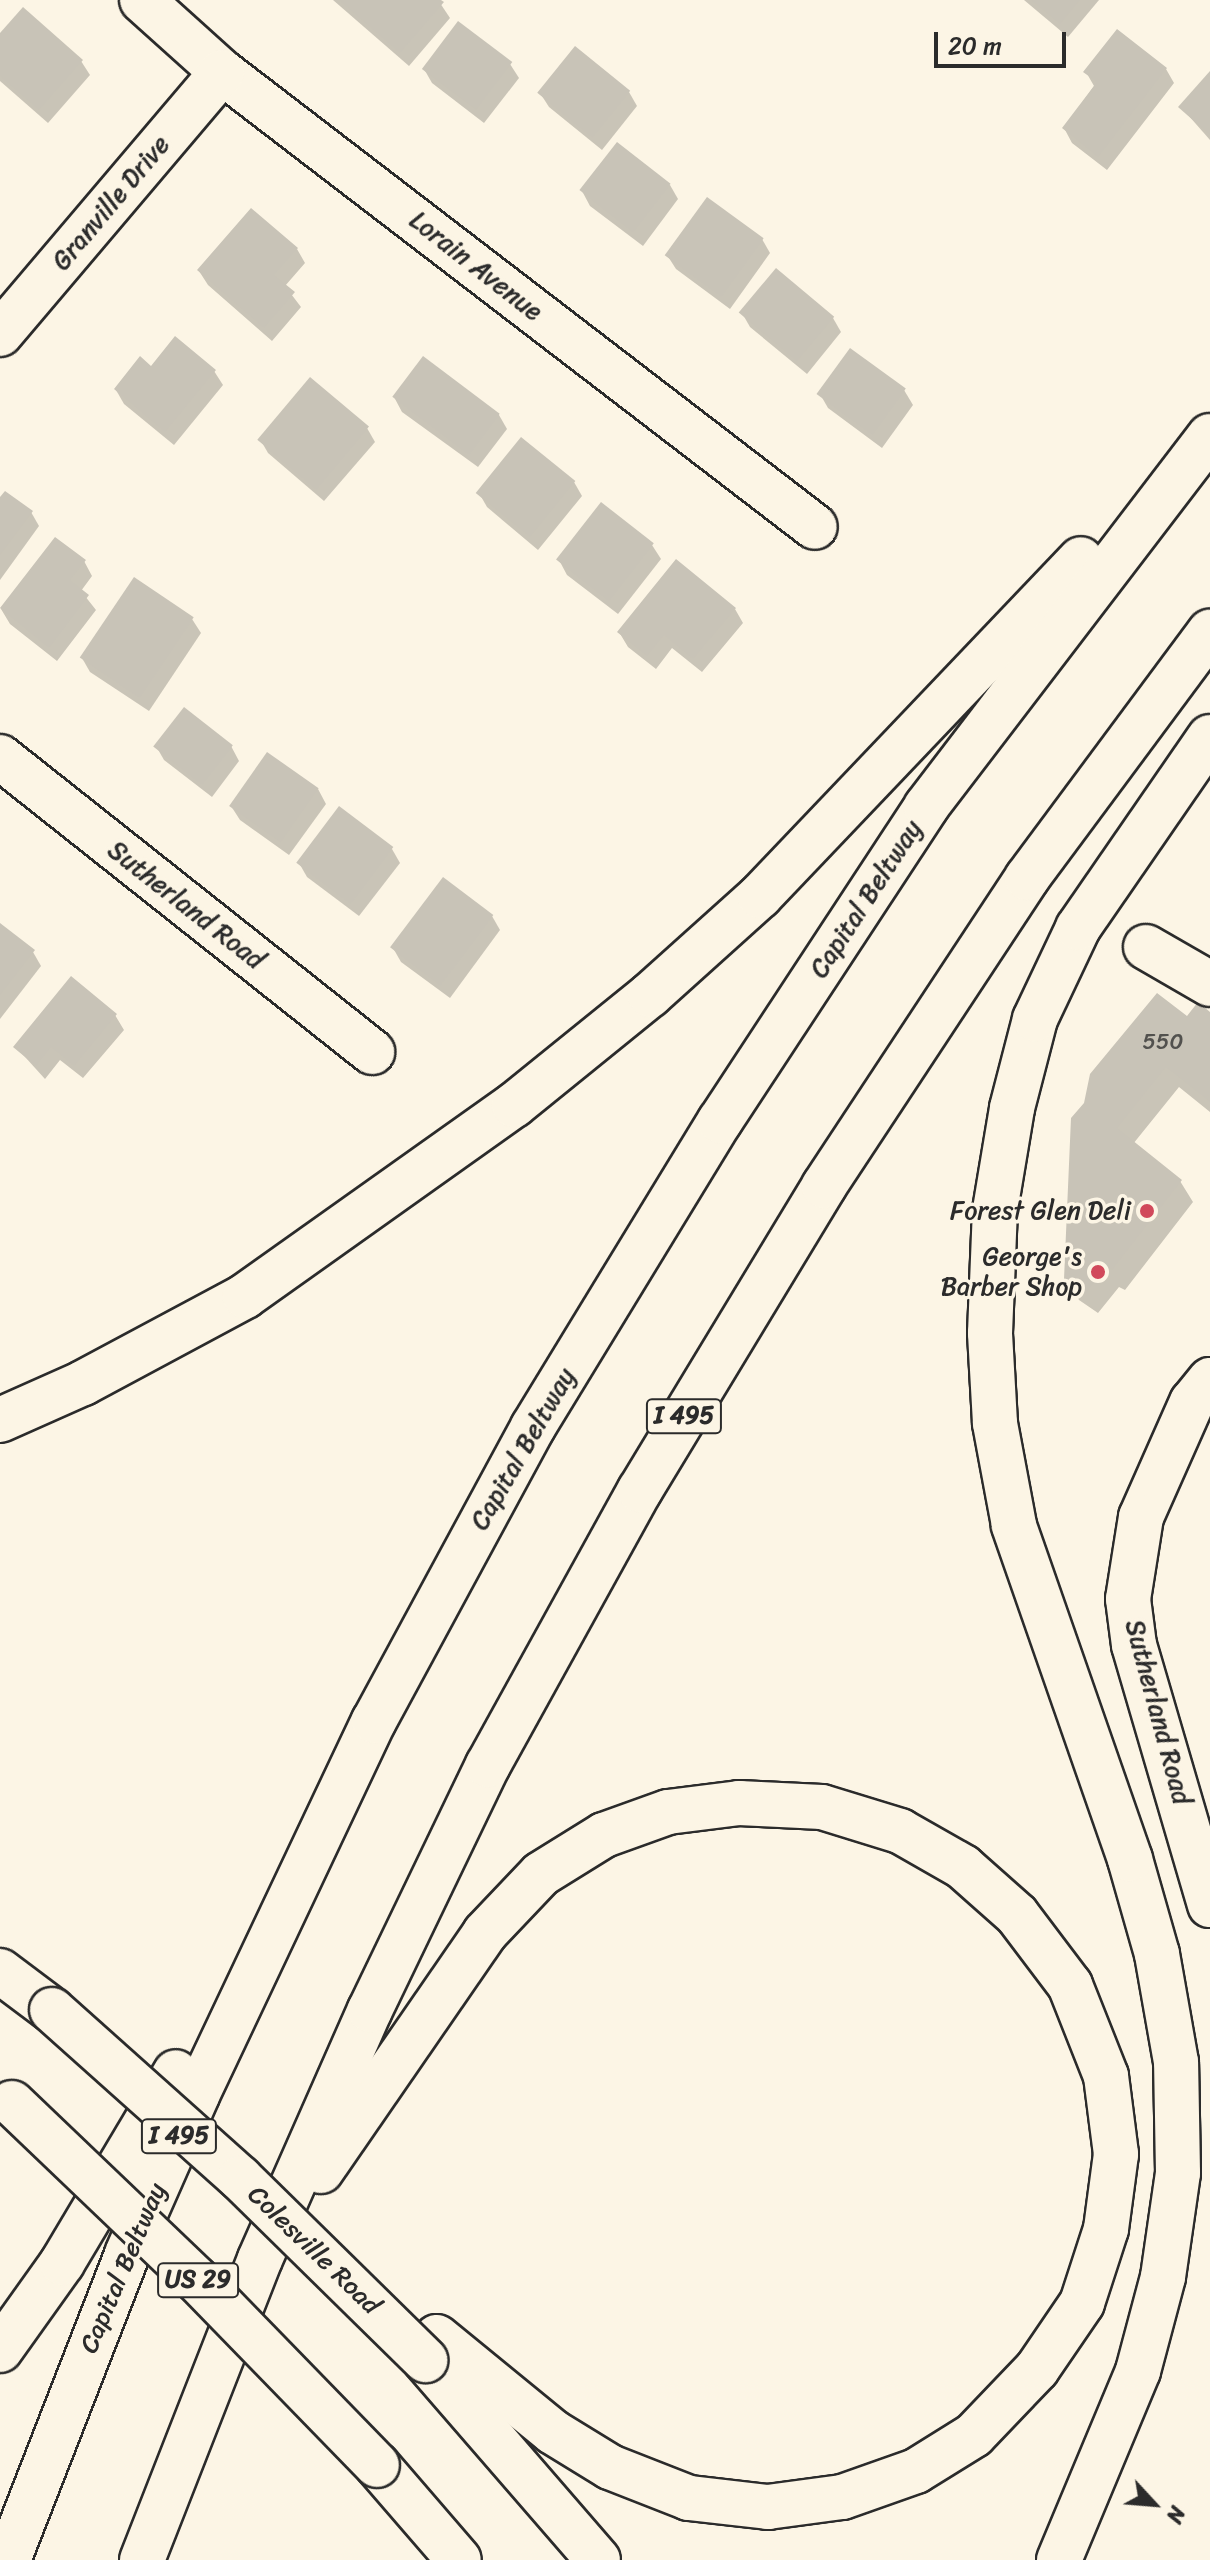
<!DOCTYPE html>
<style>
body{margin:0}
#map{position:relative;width:1210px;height:2560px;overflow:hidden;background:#fcf5e5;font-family:Sriracha,sans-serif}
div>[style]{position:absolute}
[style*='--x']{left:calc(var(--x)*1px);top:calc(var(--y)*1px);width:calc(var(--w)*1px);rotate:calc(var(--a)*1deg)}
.shadow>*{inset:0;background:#0003}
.building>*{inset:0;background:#c8c3b7;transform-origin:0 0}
.roads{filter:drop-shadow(2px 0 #2b2b2b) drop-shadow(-2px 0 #2b2b2b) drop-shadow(0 2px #2b2b2b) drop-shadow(0 -2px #2b2b2b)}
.minor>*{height:44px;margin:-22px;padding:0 22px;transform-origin:22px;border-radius:22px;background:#fcf5e5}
.highway>*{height:44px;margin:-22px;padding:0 22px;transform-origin:22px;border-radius:22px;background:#fcf5e5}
.bridges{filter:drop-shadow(2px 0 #2b2b2b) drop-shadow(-2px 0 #2b2b2b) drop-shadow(0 2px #2b2b2b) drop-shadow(0 -2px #2b2b2b)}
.highway-bridge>*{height:44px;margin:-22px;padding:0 22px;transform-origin:22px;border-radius:22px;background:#fcf5e5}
.dots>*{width:22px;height:22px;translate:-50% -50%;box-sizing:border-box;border:4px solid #fcf5e5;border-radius:50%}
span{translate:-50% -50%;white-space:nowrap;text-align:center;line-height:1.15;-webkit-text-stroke:7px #fcf5e5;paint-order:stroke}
.number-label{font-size:22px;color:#52514e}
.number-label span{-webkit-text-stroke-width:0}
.shield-label span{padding:2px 6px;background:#fcf5e5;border:2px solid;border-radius:6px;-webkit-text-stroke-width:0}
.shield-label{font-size:24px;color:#2b2b2b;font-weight:700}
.street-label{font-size:26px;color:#2b2b2b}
.poi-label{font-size:26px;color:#2b2b2b}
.right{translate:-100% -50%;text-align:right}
.north{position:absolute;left:1114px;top:2464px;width:80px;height:80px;-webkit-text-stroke:6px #fcf5e5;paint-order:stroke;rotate:116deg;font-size:22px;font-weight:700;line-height:32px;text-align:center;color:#2b2b2b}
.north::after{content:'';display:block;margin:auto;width:28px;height:36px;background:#2b2b2b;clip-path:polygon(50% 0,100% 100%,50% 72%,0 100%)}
.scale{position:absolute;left:934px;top:32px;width:132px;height:36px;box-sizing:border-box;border:4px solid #2b2b2b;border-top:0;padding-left:10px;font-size:24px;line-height:28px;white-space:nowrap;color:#2b2b2b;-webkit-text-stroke:6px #fcf5e5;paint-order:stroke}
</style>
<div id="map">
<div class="shadow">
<i style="clip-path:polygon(333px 0,438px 0,450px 18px,409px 66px)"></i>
<i style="clip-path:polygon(1024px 0,1099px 0,1068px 37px)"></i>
<i style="clip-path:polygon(0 36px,81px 61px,90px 75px,48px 123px,0 81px)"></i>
<i style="clip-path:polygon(510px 64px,519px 78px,484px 123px,432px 83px,424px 69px)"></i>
<i style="clip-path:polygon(1166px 69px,1174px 83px,1107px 170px,1072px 143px,1064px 128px,1094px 86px,1086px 72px)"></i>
<i style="clip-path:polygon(1210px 74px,1210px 140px,1181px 107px)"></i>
<i style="clip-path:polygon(629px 92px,637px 106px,602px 150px,549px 107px,540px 93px)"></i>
<i style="clip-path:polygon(670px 185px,678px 199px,643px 246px,590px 206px,582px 191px)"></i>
<i style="clip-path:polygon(762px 239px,770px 253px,730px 309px,676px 269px,667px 255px)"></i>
<i style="clip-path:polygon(297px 249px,305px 263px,285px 286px,301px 307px,272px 341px,208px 285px,199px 271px)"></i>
<i style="clip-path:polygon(742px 313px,833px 318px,841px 332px,807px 374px,750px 327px)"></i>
<i style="clip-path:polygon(423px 358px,499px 415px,507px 429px,478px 467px,402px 412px,394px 397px)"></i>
<i style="clip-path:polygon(152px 368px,214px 371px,223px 385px,174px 445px,124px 404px,116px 390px)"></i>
<i style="clip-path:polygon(904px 390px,913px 405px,882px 448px,828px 408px,820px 394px)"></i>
<i style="clip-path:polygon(367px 428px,375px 442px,324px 501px,268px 453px,260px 439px)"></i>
<i style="clip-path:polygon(574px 482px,582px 496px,538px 550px,487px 507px,479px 493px)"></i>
<i style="clip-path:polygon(0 501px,31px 512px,39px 526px,0 580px)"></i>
<i style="clip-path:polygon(56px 540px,84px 561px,92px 576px,81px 591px,96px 610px,57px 661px,10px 624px,1px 609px)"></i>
<i style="clip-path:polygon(652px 545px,661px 559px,618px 614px,567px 575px,559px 560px)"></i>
<i style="clip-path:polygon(735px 609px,743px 623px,702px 672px,672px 648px,656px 669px,628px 647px,619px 632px)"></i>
<i style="clip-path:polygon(192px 619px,201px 633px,149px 711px,90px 672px,82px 658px)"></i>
<i style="clip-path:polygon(156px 746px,231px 746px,239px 761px,212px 797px,164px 760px)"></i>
<i style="clip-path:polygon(318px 789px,326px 804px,289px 855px,240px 820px,231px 806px)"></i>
<i style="clip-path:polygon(392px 849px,400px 863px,359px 916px,307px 877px,299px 863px)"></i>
<i style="clip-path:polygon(492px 916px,500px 930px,450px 998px,401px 962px,393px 948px)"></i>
<i style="clip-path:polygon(0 925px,33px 952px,41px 966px,0 1019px)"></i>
<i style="clip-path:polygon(1210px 1014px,1210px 1112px,1179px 1087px,1133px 1144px,1180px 1181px,1193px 1202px,1125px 1290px,1119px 1287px,1098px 1313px,1079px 1300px,1066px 1279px,1073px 1119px,1187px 1019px)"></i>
<i style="clip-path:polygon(115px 1015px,124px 1030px,83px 1078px,60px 1060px,45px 1079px,16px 1047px)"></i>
</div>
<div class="building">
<i style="clip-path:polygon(339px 0,441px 0,444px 2px,400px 53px)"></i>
<i style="clip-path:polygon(1031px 0,1080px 0,1060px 24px)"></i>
<i style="clip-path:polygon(23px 7px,83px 60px,39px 110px,0 76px,0 33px)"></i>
<i style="left:458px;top:21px;width:68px;height:60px;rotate:37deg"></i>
<i style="clip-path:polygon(1117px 29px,1167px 68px,1098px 157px,1062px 128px,1097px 82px,1083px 72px)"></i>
<i style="left:575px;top:46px;width:71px;height:60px;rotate:39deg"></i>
<i style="clip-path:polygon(1210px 71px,1210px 135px,1178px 107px)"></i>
<i style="left:617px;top:142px;width:68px;height:61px;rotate:38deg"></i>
<i style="left:707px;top:197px;width:70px;height:72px;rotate:36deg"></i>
<i style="clip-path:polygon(251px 208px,298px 248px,274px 275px,295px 292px,264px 328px,197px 270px)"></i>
<i style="left:776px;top:268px;width:76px;height:58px;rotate:40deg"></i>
<i style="clip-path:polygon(175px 336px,216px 370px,165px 432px,114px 389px,140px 356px,151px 366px)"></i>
<i style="left:850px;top:348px;width:69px;height:57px;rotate:36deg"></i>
<i style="left:423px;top:356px;width:96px;height:51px;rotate:37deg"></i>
<i style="left:310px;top:377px;width:77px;height:82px;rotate:40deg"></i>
<i style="left:521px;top:437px;width:70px;height:72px;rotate:39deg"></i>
<i style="clip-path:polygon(5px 491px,33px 511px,0 555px,0 497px)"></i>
<i style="left:601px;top:502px;width:67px;height:73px;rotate:38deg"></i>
<i style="clip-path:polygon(55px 537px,86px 560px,70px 580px,89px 595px,49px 648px,0 608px)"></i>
<i style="clip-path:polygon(676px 559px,736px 608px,693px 659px,664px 635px,647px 656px,617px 632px)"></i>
<i style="left:134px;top:577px;width:72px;height:97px;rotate:34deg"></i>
<i style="left:184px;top:707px;width:62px;height:50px;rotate:38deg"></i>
<i style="left:267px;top:752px;width:63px;height:66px;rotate:35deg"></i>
<i style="left:339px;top:806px;width:68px;height:71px;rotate:37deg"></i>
<i style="left:443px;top:877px;width:63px;height:88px;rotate:37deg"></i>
<i style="clip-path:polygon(0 923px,35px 950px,0 995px)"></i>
<i style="clip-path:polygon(71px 976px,117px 1014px,74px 1066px,51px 1047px,36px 1066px,13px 1047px)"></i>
<i style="clip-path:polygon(1157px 993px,1187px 1016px,1198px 1002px,1210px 1012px,1210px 1102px,1166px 1067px,1117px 1128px,1182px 1180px,1112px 1270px,1106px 1267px,1085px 1294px,1064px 1279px,1071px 1118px,1084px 1103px,1090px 1074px)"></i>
</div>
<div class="roads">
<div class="minor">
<i style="--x:142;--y:0;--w:108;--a:42"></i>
<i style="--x:222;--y:72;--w:747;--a:37.5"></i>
<i style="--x:0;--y:334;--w:343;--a:-49.7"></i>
<i style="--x:0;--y:757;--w:475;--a:38.4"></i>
<i style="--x:1146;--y:947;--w:74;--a:30"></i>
<i style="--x:1210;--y:1380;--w:28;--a:129"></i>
<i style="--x:1192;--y:1402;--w:126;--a:113.9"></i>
<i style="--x:1141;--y:1517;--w:83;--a:99"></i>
<i style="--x:1128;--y:1599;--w:46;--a:82.6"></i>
<i style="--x:1134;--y:1645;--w:271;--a:73.7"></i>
</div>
<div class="highway">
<i style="--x:0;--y:1420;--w:91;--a:-24"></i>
<i style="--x:83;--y:1383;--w:184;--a:-28.2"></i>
<i style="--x:245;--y:1296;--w:330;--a:-35.4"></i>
<i style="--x:514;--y:1105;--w:175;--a:-39"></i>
<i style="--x:650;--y:995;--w:148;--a:-42"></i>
<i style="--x:760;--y:896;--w:465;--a:-46.4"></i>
<i style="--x:0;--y:1971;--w:65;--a:36.9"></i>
<i style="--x:321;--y:2171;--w:289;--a:-55.4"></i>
<i style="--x:485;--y:1933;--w:81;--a:-46.5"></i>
<i style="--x:541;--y:1874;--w:74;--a:-31.8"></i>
<i style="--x:604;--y:1835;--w:68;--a:-19.8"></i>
<i style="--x:668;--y:1812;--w:72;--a:-7.2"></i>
<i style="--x:739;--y:1803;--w:83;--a:2.8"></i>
<i style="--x:822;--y:1807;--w:82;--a:17.1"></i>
<i style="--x:900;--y:1831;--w:73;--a:29.7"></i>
<i style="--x:963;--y:1867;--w:72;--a:41.6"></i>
<i style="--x:1017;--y:1915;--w:88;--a:52.9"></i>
<i style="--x:1070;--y:1985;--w:98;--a:68.4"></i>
<i style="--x:1106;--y:2076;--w:79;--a:82.7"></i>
<i style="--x:1116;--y:2154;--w:76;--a:97.6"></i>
<i style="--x:1106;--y:2229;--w:78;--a:108"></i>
<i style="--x:1082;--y:2303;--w:80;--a:124.3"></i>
<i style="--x:1037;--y:2369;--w:91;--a:133.7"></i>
<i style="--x:974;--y:2435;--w:68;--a:148.2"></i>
<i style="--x:916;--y:2471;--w:78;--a:160.6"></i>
<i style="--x:842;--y:2497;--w:75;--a:172.3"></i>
<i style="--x:768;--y:2507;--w:80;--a:-173.5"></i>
<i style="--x:689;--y:2498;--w:85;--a:-158.6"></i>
<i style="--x:610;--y:2467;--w:67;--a:-148.4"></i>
<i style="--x:553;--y:2432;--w:150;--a:-140.7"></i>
<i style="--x:0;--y:2350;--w:107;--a:-54.5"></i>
<i style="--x:62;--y:2263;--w:222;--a:-59.2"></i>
<i style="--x:425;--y:2360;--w:264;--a:49.1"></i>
<i style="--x:377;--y:2465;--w:125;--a:49.2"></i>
<i style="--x:8;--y:2560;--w:328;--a:-68.7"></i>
<i style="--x:127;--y:2254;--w:174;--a:-66.2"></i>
<i style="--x:197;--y:2095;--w:414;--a:-64.7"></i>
<i style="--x:374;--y:1721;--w:334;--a:-61.6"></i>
<i style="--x:533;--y:1427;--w:359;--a:-58.6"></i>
<i style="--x:720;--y:1121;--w:376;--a:-56.7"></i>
<i style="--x:926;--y:807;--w:467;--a:-52.6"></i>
<i style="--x:142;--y:2560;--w:323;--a:-68.6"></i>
<i style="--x:260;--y:2259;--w:272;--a:-66.2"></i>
<i style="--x:370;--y:2010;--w:272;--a:-64.3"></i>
<i style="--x:488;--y:1765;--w:314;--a:-61.1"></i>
<i style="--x:640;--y:1490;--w:355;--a:-58.8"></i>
<i style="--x:824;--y:1186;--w:369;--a:-56.6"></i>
<i style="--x:1027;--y:878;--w:307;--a:-53.4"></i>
<i style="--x:1059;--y:2560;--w:205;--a:-67.3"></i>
<i style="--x:1138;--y:2371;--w:97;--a:-75.1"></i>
<i style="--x:1163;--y:2277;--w:105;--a:-81.8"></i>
<i style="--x:1178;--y:2173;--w:111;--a:-91"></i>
<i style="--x:1176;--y:2062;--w:110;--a:-100"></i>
<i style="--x:1157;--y:1954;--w:99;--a:-105.9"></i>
<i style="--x:1130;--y:1859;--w:354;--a:-109.2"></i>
<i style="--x:1014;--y:1525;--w:104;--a:-100.6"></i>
<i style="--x:995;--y:1423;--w:90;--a:-93.2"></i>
<i style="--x:990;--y:1333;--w:123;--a:-87.7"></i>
<i style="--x:995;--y:1210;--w:103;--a:-80.5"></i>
<i style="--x:1012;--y:1108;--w:92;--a:-75.5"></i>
<i style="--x:1035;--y:1019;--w:101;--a:-64.7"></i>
<i style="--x:1078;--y:928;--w:232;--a:-55.4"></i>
</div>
</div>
<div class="bridges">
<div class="highway-bridge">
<i style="--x:52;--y:2010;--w:252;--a:41.8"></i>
<i style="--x:240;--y:2178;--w:260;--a:44.5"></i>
<i style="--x:12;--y:2103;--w:256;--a:43.7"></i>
<i style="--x:197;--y:2280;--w:258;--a:45.8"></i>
</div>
</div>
<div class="dots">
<i style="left:1147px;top:1211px;background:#d1495b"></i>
<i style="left:1098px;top:1272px;background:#d1495b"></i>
</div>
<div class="number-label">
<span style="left:1163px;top:1042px">550</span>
</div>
<div class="shield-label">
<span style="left:684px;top:1416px">I 495</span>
<span style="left:179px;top:2136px">I 495</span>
<span style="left:198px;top:2280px">US 29</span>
</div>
<div class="street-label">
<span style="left:111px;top:203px;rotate:-50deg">Granville Drive</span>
<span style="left:476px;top:266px;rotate:38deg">Lorain Avenue</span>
<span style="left:866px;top:899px;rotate:-57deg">Capital Beltway</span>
<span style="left:186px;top:905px;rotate:38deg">Sutherland Road</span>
<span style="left:523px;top:1449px;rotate:-60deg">Capital Beltway</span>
<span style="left:1158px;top:1712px;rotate:75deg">Sutherland Road</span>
<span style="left:314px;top:2250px;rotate:44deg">Colesville Road</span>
<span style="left:123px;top:2268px;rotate:-67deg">Capital Beltway</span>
</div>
<div class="poi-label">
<span class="right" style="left:1131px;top:1211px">Forest Glen Deli</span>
<span class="right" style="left:1082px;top:1272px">George's<br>Barber Shop</span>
</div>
<div class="north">N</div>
<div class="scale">20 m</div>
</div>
